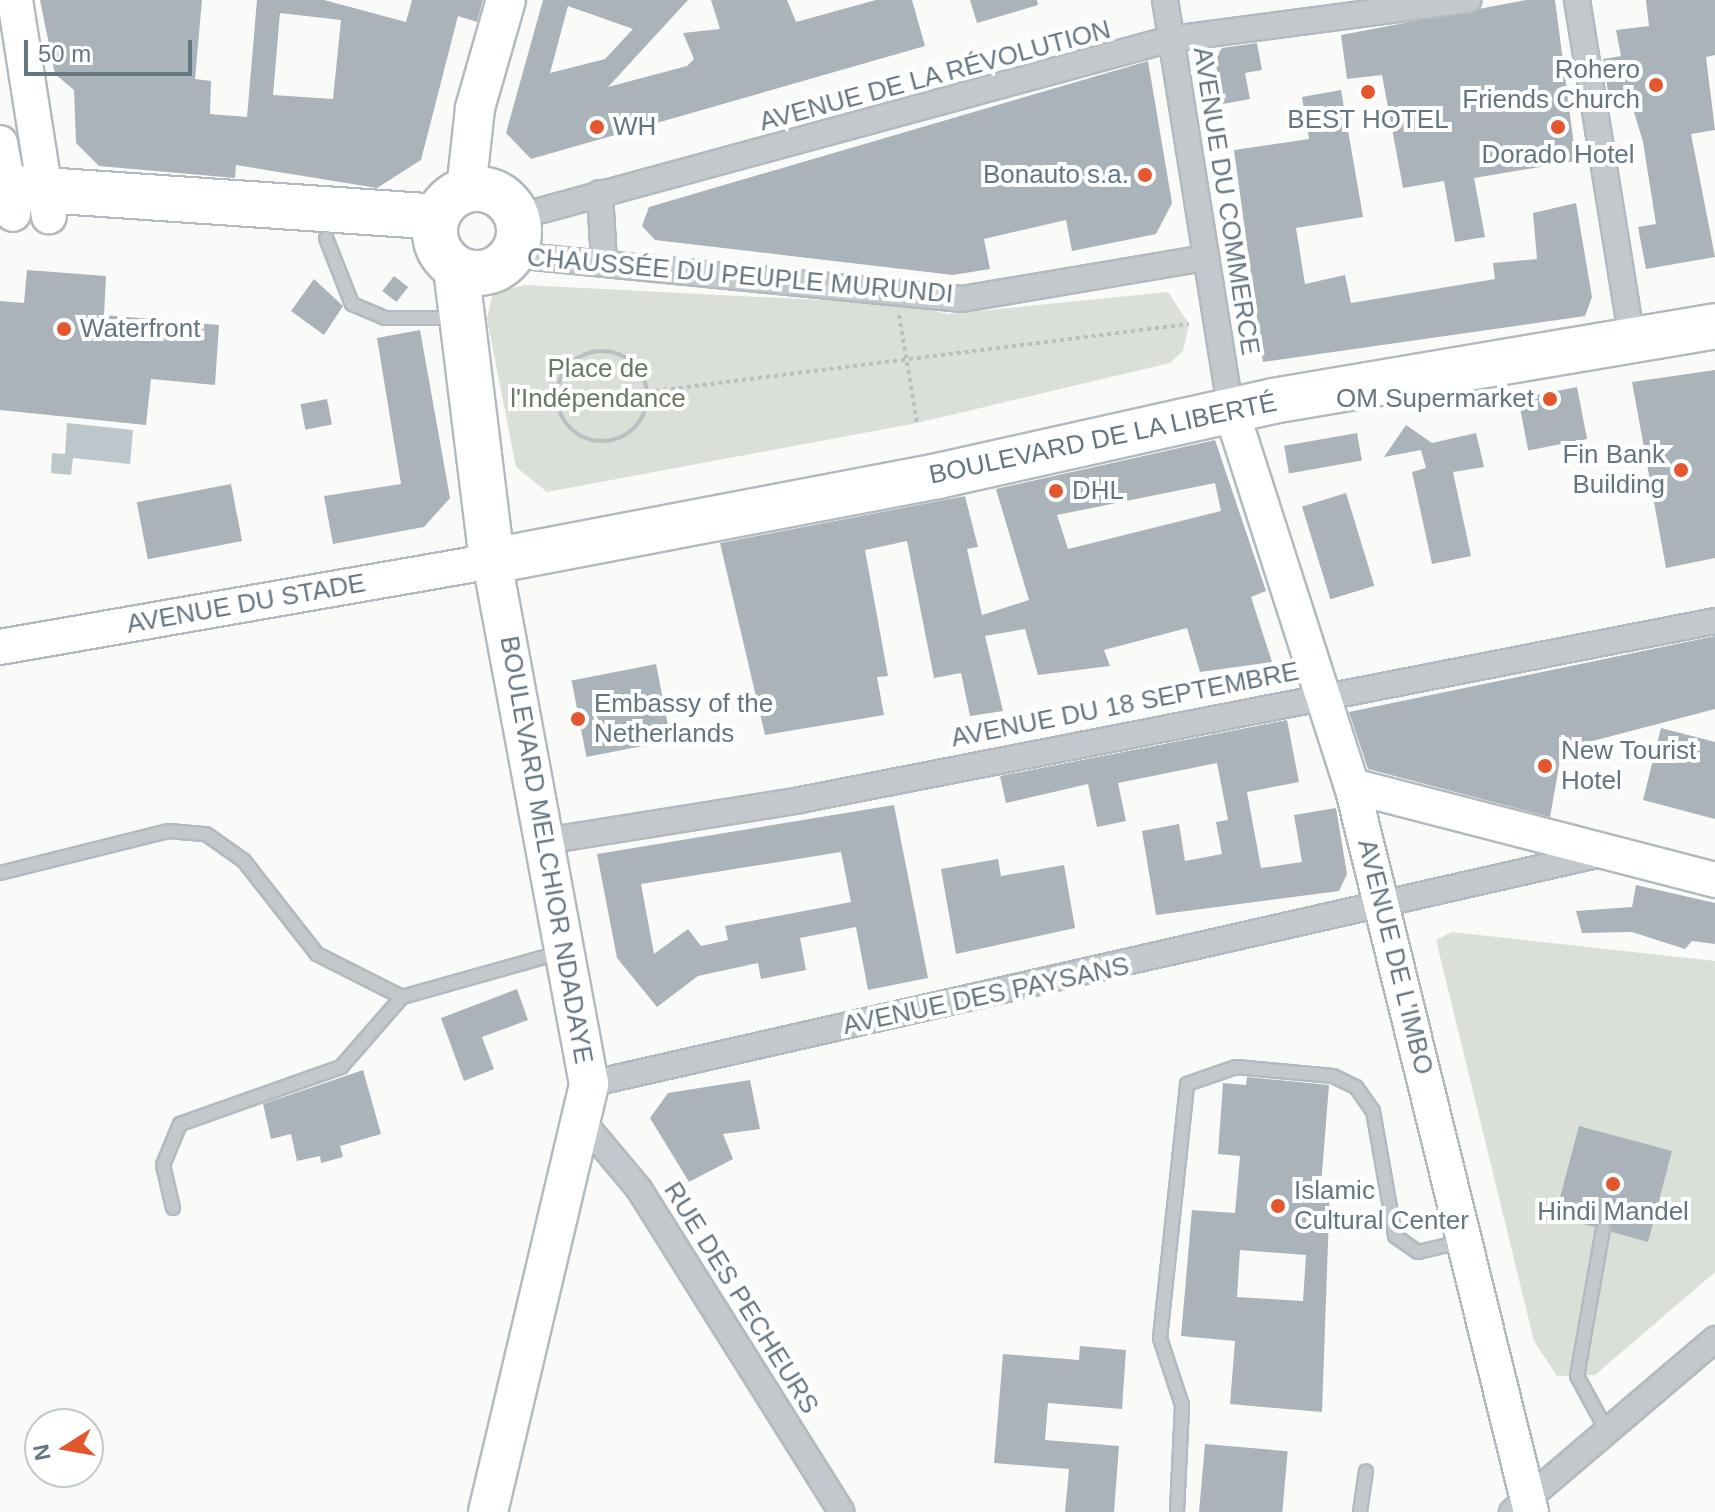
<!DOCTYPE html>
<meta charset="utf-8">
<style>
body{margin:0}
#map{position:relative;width:1715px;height:1512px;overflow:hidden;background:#fafaf8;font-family:Helvetica,sans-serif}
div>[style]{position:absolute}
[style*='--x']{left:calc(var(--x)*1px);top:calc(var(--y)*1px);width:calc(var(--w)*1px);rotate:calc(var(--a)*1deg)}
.green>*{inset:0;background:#dadfd7}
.water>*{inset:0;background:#bbc7cb}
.building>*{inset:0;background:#aab3b9;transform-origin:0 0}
.path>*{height:4px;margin-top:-2px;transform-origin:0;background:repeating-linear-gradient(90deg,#bbbfc2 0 4px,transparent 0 8px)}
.path>.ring{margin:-2px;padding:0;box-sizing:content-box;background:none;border:4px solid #bbbfc2;border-radius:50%}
.roads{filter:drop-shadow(2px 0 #b3babf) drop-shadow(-2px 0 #b3babf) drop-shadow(0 2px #b3babf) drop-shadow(0 -2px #b3babf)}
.lane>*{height:12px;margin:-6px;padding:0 6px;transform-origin:6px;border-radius:6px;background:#c3c8cc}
.street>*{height:24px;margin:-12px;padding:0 12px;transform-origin:12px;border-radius:12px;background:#c3c8cc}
.secondary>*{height:34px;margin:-17px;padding:0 17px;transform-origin:17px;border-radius:17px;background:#fff}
.primary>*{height:38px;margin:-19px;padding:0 19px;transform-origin:19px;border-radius:19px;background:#fff}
.highway>*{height:44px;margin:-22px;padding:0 22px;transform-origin:22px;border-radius:22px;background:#fff}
.highway>.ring{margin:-22px;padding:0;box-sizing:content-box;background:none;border:44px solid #fff;border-radius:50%}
.dots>*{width:22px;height:22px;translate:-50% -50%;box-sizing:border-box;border:4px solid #fff;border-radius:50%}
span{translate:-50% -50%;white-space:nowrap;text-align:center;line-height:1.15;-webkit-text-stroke:8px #fff;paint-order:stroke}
.poi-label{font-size:26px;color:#657683}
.right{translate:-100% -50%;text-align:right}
.left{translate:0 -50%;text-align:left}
.street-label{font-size:26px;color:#657683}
.park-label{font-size:26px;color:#687a64}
.north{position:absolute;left:24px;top:1408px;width:80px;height:80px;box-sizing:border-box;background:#fff;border:2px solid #c1c8cd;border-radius:50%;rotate:259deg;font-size:22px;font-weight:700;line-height:32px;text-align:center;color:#657683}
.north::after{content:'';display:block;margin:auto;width:28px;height:36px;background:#e4572e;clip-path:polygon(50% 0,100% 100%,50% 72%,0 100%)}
.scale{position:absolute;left:24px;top:40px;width:168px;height:36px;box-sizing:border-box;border:4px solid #657683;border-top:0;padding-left:10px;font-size:24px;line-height:28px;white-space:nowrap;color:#657683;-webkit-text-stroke:6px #fff;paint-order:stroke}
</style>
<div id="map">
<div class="green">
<i style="clip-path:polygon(525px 285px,897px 304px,949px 314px,1168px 292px,1189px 324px,1183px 351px,1170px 363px,917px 423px,547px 492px,516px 467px,487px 319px,493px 292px)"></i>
<i style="clip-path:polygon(1452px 932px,1715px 961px,1715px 1272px,1595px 1375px,1557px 1376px,1534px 1341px,1436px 940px)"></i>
</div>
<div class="water">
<i style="clip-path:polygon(67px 423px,133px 430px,130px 464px,73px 458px,71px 475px,51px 473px,52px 453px,65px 454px)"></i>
</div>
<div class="building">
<i style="clip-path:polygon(evenodd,40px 0,202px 0,195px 79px,211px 81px,210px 114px,247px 117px,257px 0,324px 0,406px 22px,412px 0,483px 0,477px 22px,458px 16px,421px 160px,377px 188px,236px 165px,235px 178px,99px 166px,76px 143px,74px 90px,55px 74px,40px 0,280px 13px,341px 20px,333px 99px,273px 95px,280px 13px)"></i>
<i style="clip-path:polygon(evenodd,543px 0,688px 0,608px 87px,687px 66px,694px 59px,683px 33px,720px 29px,711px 0,787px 0,796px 22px,876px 0,912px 0,925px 46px,531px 159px,506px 133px,543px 0,568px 6px,633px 29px,605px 59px,550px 73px,568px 6px)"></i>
<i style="clip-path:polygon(970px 0,1037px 0,1038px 5px,977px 23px)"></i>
<i style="clip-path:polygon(1526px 0,1555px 0,1576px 161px,1474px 178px,1485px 237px,1455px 242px,1444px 181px,1403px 188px,1382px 75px,1347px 79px,1341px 35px)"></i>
<i style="clip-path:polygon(1646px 0,1715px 0,1715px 55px,1706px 57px,1715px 130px,1691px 134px,1715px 257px,1646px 269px,1638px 227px,1656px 224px,1643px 142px,1631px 102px,1610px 105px,1603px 59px,1621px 56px,1616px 30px,1649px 26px)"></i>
<i style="clip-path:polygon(1257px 43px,1262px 70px,1245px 73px,1250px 99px,1223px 104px,1215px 59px,1222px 48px)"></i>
<i style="clip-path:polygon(1148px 61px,1172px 203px,1156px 234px,1072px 251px,1066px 220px,984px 239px,990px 269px,953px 275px,655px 240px,642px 226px,649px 207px)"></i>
<i style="clip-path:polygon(1341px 90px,1363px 217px,1296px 228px,1305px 284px,1345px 275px,1351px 303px,1495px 279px,1493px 263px,1537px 259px,1533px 213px,1576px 203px,1592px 297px,1585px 316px,1263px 362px,1234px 150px,1309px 139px,1302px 97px)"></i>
<i style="clip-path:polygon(27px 270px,106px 276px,104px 315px,219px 325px,215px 385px,151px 379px,146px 425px,0 410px,0 301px,24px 303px)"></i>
<i style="left:394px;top:276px;width:18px;height:19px;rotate:38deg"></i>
<i style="clip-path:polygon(314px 279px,343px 306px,324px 335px,291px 311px)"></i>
<i style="clip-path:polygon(420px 330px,450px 498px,424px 527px,333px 544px,324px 496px,401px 484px,377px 338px)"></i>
<i style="clip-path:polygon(1715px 370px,1715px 558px,1666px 568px,1632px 382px)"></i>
<i style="left:1577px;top:387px;width:53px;height:60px;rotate:79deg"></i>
<i style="left:327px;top:399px;width:26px;height:27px;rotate:79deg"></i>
<i style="clip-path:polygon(1406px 425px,1432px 443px,1476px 433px,1484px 467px,1453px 472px,1471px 556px,1432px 564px,1412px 472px,1426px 468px,1421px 450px,1384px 457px)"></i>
<i style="left:1357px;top:433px;width:28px;height:74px;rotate:80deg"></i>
<i style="clip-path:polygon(evenodd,1215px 440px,1266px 591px,1251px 597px,1272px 662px,1200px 672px,1187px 628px,1104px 650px,1110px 666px,1038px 675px,1025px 629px,985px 636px,1003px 711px,970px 716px,961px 673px,934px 678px,907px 541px,865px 550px,888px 676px,877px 677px,884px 715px,765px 735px,720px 543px,965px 496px,978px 547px,967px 549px,982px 615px,1029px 600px,996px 489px,1215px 440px,1215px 483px,1221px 511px,1068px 549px,1057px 515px,1215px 483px)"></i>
<i style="left:231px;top:484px;width:58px;height:96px;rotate:79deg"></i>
<i style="left:1346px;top:493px;width:97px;height:46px;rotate:73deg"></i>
<i style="clip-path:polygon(1715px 636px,1715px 709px,1562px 749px,1550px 817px,1368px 769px,1349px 712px)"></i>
<i style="left:656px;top:664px;width:78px;height:86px;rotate:79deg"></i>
<i style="clip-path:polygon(1287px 720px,1299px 782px,1247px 792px,1261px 868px,1302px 862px,1294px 815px,1336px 808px,1347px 874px,1339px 891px,1156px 915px,1142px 831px,1179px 824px,1185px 861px,1222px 854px,1216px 822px,1228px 820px,1217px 763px,1118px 783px,1126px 821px,1097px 827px,1088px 784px,1006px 803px,1000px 776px)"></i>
<i style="clip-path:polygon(1661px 728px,1715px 742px,1715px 819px,1643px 800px)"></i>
<i style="clip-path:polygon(evenodd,894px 805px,928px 978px,868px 990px,856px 927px,800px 938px,806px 970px,761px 979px,758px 963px,698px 976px,657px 1007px,617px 958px,597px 854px,894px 805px,841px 852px,851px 902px,725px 926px,728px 940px,701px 946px,688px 929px,654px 954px,641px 884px,841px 852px)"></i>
<i style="clip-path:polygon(998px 859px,1001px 876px,1064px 865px,1075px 928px,956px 954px,941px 869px)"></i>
<i style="clip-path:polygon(1636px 885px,1715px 903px,1715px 944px,1692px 941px,1685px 949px,1632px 932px,1582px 933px,1576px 911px,1632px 907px)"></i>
<i style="clip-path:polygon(517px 989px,528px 1020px,482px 1037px,494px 1069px,464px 1081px,441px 1018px)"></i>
<i style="clip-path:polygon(363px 1070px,381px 1134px,340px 1146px,343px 1157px,321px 1163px,320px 1156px,297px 1161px,291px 1134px,271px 1139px,263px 1104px)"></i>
<i style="clip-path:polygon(evenodd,1247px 1077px,1329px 1085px,1321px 1186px,1330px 1187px,1322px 1412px,1230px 1404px,1235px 1341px,1181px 1336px,1192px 1210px,1235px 1213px,1240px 1156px,1218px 1154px,1223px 1083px,1246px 1085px,1247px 1077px,1240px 1250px,1306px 1255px,1303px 1301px,1237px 1297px,1240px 1250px)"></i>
<i style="clip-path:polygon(750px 1080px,760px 1129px,723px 1134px,733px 1159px,689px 1182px,650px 1118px,668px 1093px)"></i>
<i style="clip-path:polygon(1579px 1126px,1672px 1151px,1648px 1242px,1612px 1232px,1605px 1220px,1594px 1227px,1555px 1216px)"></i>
<i style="clip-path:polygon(1080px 1346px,1126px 1350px,1122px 1409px,1048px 1403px,1045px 1440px,1119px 1446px,1114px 1512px,1065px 1512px,1069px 1469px,994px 1463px,1003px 1354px,1079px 1360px)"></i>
<i style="left:1205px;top:1444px;width:83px;height:68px;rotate:5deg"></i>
</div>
<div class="path">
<i style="--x:899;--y:315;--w:109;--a:80.5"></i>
<i class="ring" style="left:557px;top:351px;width:86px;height:86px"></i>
<i style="--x:647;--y:392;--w:546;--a:-7.15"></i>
</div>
<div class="roads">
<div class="lane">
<i style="--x:326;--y:238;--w:71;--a:68.5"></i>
<i style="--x:352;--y:304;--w:36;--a:23"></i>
<i style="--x:385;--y:318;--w:69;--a:0"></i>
<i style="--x:0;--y:873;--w:174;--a:-14"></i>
<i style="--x:169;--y:831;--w:37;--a:5"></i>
<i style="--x:206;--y:834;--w:47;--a:35.4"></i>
<i style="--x:244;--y:861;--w:118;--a:51.9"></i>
<i style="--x:317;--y:954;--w:95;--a:26.8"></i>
<i style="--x:173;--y:1208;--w:44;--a:-103.1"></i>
<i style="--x:163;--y:1165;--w:44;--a:-67.5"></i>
<i style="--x:180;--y:1124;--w:171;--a:-19.5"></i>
<i style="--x:341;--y:1067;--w:93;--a:-48.9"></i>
<i style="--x:402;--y:997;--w:166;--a:-15.7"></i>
<i style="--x:1603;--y:1229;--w:149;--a:100"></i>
<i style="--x:1577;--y:1376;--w:63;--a:61.4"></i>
<i style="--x:1177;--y:1512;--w:107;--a:-87.3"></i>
<i style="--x:1182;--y:1405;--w:71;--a:-108.2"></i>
<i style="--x:1160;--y:1338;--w:255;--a:-83.9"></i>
<i style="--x:1187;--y:1084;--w:52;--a:-19.1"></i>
<i style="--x:1236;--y:1067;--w:97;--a:5.3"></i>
<i style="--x:1333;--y:1076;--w:25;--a:26"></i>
<i style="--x:1356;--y:1087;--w:29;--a:55"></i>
<i style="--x:1373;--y:1111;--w:127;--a:80"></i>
<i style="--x:1395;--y:1236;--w:28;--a:35"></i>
<i style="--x:1418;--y:1252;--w:44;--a:-13.1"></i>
<i style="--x:1360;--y:1512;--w:41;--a:-81.7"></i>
</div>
<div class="street">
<i style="--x:1165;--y:0;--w:415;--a:80.9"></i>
<i style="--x:1577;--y:0;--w:343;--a:80.8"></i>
<i style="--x:600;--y:193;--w:69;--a:86.7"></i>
<i style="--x:517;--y:217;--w:678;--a:-15.23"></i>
<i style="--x:1171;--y:39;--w:300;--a:-7.5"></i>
<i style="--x:513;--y:255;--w:451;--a:5.6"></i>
<i style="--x:962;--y:299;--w:246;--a:-9.6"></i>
<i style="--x:545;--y:841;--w:258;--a:-9.1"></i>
<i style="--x:800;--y:800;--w:932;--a:-11.07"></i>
<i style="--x:589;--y:1084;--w:1038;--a:-12.8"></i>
<i style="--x:582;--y:1121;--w:89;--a:50"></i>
<i style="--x:639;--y:1189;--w:381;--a:57.9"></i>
<i style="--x:1512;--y:1512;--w:267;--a:-40.4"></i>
</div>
<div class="secondary">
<i style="--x:15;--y:0;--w:219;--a:81.1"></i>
<i style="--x:0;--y:143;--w:72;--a:79.6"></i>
<i style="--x:1231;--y:410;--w:395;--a:72.2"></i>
<i style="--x:1352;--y:786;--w:748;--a:76.15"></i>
<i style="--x:0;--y:647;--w:499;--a:-9.9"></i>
<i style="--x:1352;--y:786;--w:375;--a:14.5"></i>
</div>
<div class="primary">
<i style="--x:466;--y:190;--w:82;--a:-83.7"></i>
<i style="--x:475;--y:108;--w:112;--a:-74"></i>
<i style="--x:488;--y:1512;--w:440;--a:-76.7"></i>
<i style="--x:589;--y:1084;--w:532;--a:-100.51"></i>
</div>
<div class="highway">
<i style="--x:0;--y:187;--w:438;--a:3.9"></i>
<i class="ring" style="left:435px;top:189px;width:40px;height:40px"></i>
<i style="--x:456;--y:268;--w:295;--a:83"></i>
<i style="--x:492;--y:561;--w:454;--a:-10.8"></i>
<i style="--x:938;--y:476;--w:343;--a:-12.6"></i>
<i style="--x:1273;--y:401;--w:448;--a:-9.6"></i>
</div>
</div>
<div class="dots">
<i style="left:1656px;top:85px;background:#e4572e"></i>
<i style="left:1368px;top:92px;background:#e4572e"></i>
<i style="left:597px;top:127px;background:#e4572e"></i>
<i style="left:1558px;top:127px;background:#e4572e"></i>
<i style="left:1145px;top:175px;background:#e4572e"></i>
<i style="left:64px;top:329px;background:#e4572e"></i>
<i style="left:1550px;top:399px;background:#e4572e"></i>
<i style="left:1681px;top:470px;background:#e4572e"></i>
<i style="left:1056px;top:491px;background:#e4572e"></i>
<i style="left:578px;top:719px;background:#e4572e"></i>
<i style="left:1545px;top:766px;background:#e4572e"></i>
<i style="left:1613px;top:1184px;background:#e4572e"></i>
<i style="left:1278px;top:1206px;background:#e4572e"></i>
</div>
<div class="poi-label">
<span class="right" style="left:1640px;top:85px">Rohero<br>Friends Church</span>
<span style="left:1368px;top:120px">BEST HOTEL</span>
<span class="left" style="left:613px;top:127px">WH</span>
<span style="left:1558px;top:155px">Dorado Hotel</span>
<span class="right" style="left:1129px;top:175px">Bonauto s.a.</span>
<span class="left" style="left:80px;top:329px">Waterfront</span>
<span class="right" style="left:1534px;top:399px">OM Supermarket</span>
<span class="right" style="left:1665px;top:470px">Fin Bank<br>Building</span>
<span class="left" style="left:1072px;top:491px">DHL</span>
<span class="left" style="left:594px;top:719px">Embassy of the<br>Netherlands</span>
<span class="left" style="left:1561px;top:766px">New Tourist<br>Hotel</span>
<span class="left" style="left:1294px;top:1206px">Islamic<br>Cultural Center</span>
<span style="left:1613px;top:1212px">Hindi Mandel</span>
</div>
<div class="street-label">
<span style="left:935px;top:76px;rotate:-15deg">AVENUE DE LA RÉVOLUTION</span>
<span style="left:1226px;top:201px;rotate:81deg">AVENUE DU COMMERCE</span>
<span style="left:740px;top:276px;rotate:5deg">CHAUSSÉE DU PEUPLE MURUNDI</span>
<span style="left:1103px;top:439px;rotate:-12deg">BOULEVARD DE LA LIBERTÉ</span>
<span style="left:246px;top:604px;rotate:-10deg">AVENUE DU STADE</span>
<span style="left:1125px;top:705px;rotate:-11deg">AVENUE DU 18 SEPTEMBRE</span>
<span style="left:546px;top:850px;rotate:80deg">BOULEVARD MELCHIOR NDADAYE</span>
<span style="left:1395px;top:957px;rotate:76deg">AVENUE DE L'IMBO</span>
<span style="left:986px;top:996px;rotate:-12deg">AVENUE DES PAYSANS</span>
<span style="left:741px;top:1298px;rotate:58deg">RUE DES PECHEURS</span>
</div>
<div class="park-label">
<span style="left:598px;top:384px">Place de<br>l'Indépendance</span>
</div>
<div class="north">N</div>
<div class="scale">50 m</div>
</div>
